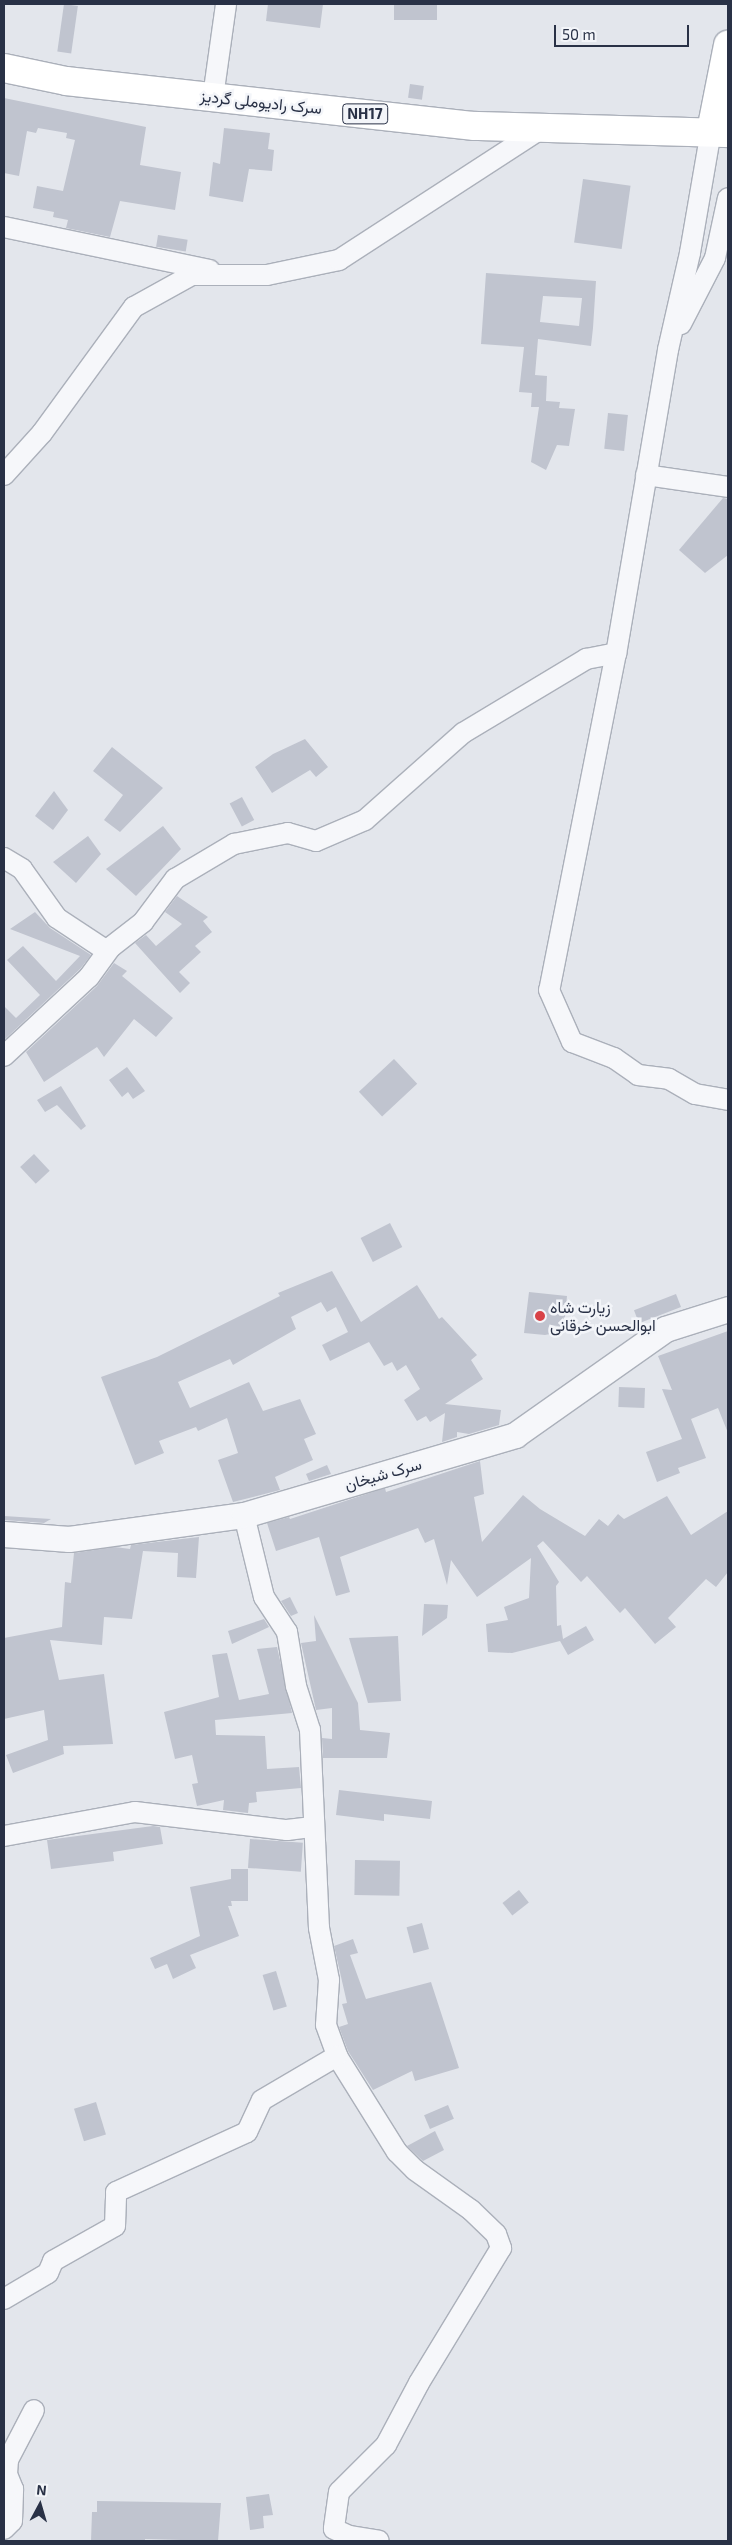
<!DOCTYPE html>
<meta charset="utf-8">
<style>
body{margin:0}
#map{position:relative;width:732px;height:2545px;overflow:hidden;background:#e3e6ec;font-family:"Exo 2",Vazirmatn,sans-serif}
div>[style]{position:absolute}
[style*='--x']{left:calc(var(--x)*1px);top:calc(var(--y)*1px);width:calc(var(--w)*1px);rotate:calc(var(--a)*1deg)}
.building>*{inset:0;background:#c0c4cf;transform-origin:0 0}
.roads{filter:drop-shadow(1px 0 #abb0ba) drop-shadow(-1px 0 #abb0ba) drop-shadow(0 1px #abb0ba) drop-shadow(0 -1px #abb0ba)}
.minor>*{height:20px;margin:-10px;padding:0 10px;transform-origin:10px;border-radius:10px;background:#f6f7fa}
.tertiary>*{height:25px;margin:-12.5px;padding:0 12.5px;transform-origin:12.5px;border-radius:12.5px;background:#f6f7fa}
.trunk>*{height:28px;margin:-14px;padding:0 14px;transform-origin:14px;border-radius:14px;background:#fff}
.dots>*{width:14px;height:14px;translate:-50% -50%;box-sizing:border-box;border:2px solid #f3f5f9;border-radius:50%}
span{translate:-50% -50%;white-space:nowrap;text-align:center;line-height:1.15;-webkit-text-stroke:5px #f3f5f9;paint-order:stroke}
.shield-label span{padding:1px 4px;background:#f3f5f9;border:1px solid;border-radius:4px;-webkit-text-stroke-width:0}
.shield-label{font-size:15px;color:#293146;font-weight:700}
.street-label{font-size:16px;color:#293146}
.poi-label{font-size:16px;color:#293146}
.left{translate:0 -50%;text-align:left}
.frame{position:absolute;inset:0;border:5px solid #293146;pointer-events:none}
.north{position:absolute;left:15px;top:2480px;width:50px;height:50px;-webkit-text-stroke:4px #f3f5f9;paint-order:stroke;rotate:6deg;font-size:14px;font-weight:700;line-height:20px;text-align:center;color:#293146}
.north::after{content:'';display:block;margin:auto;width:18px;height:22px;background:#293146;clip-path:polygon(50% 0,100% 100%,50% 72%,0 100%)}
.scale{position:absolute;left:554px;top:25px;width:135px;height:22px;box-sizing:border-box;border:2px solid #293146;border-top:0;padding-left:6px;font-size:15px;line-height:18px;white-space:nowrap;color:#293146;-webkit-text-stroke:4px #f3f5f9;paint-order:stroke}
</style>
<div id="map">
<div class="building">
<i style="left:64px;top:4px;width:14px;height:48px;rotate:8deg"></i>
<i style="clip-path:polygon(268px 4px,323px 4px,320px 28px,266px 21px)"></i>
<i style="left:394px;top:4px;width:43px;height:16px"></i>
<i style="left:410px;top:84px;width:14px;height:14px;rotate:8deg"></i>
<i style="clip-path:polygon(4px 98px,146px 127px,140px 165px,181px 172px,175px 210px,120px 201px,110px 237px,66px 228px,68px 220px,53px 217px,54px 212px,33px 208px,37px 186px,63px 191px,75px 140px,66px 138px,67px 133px,38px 128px,36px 133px,27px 131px,19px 176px,4px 173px)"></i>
<i style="clip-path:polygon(224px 128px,270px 133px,268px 149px,274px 150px,272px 171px,249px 169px,243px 202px,209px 196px,213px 162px,220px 164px)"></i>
<i style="left:583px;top:179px;width:48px;height:64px;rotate:8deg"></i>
<i style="left:158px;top:235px;width:30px;height:12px;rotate:9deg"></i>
<i style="clip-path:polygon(evenodd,486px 273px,596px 281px,593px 328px,588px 327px,593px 328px,591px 346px,538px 339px,535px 375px,547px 376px,546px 401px,560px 402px,559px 408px,575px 409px,569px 446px,557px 445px,546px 470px,531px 462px,539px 407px,531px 407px,532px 393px,519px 392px,524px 347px,481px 344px,486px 273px,543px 296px,582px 298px,579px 326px,540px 322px,543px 296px)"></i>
<i style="left:608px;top:413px;width:20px;height:36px;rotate:6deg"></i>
<i style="clip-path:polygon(723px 498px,728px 499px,728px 555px,705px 573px,679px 550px)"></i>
<i style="clip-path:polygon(305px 739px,328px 767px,316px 777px,310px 770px,272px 793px,255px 767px,273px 754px)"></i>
<i style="clip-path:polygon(112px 747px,163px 788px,120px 832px,104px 820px,123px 795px,93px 771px)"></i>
<i style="clip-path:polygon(54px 791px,68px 810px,53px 830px,35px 816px)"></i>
<i style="left:242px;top:797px;width:26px;height:14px;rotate:62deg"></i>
<i style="clip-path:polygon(163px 826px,181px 849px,136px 896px,106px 869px)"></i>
<i style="clip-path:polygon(88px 836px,101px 854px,76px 883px,53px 862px)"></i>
<i style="clip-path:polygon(177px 896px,208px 917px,203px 921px,212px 932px,195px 946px,201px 952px,179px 972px,190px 983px,180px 993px,135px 943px,146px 935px,156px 946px,182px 924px,165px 912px)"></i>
<i style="clip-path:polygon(35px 912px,50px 928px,91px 955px,80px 969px,4px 1040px,4px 1006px,16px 1018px,40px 995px,7px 960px,23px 946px,56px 981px,80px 956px,10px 929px)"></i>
<i style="clip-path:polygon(114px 963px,127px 971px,122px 976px,173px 1018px,156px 1037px,134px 1019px,104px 1057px,97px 1047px,44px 1082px,26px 1052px,97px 986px)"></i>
<i style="left:394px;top:1059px;width:34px;height:48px;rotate:47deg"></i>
<i style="clip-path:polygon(127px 1067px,145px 1091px,133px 1099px,128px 1092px,122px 1097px,109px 1080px)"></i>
<i style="clip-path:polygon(61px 1086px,86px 1126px,81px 1130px,57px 1105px,45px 1112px,37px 1100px)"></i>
<i style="left:34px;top:1154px;width:23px;height:19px;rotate:47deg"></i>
<i style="left:390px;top:1223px;width:27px;height:33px;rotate:63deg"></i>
<i style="clip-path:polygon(332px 1271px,361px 1322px,417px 1285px,439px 1319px,442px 1317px,477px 1355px,471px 1360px,483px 1379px,445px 1404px,501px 1410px,499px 1425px,469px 1434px,457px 1432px,457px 1437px,442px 1442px,445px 1413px,430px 1422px,426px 1416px,417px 1421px,404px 1400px,420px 1389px,406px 1365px,397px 1371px,392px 1362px,384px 1366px,369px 1342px,330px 1361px,322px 1345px,348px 1332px,336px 1307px,327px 1312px,321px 1302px,291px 1317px,296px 1329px,233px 1365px,230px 1359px,178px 1382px,190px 1408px,249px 1382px,263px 1411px,300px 1399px,316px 1434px,304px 1439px,313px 1460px,275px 1477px,280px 1490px,233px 1502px,218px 1460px,238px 1453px,227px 1418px,198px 1431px,196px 1427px,159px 1441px,164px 1453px,135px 1465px,101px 1377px,157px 1357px,280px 1296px,278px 1293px)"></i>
<i style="clip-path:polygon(529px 1292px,567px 1296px,564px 1327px,551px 1325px,550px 1334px,545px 1335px,524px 1333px)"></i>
<i style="left:676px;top:1294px;width:14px;height:45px;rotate:69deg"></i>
<i style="clip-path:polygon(728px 1331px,728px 1433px,718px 1408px,691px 1419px,706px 1458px,678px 1468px,680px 1473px,657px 1482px,646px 1452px,682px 1439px,662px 1389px,672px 1390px,658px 1356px)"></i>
<i style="left:619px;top:1387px;width:26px;height:20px;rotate:2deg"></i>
<i style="clip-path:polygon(480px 1461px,484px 1494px,474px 1497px,482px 1542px,523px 1495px,540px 1509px,585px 1536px,599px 1519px,608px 1526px,618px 1514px,624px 1519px,667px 1496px,691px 1535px,728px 1511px,728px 1572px,716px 1587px,706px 1579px,668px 1618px,676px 1627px,655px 1644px,625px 1608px,620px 1613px,587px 1576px,581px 1582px,543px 1541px,537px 1546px,559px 1582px,556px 1586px,557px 1626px,561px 1625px,563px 1639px,586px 1626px,594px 1640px,568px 1655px,560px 1641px,512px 1653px,488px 1652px,486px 1624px,508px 1620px,504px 1607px,529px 1598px,531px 1558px,477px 1597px,451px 1560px,447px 1585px,434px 1539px,425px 1543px,418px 1528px,340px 1557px,350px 1592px,336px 1596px,319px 1537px,276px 1551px,267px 1523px,289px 1517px,290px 1519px,385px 1488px,386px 1492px)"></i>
<i style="clip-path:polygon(327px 1465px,331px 1474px,309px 1481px,306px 1474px)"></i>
<i style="clip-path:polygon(4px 1516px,51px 1519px,44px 1523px,4px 1520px)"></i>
<i style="clip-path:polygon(199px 1537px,196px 1578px,177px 1577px,178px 1553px,143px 1551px,132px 1619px,104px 1617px,102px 1645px,50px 1640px,59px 1680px,104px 1674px,113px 1744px,63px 1746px,64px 1754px,13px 1773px,6px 1755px,48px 1740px,44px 1710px,4px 1719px,4px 1638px,62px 1627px,65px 1582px,71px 1583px,74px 1553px,115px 1547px,130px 1549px,131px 1545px)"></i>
<i style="clip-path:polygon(290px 1597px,298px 1613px,291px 1616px,281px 1601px)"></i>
<i style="clip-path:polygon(424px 1604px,448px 1605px,447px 1618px,422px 1636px)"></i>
<i style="clip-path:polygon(314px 1615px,358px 1703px,360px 1730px,390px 1733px,387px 1758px,323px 1758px,322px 1738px,332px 1739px,332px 1708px,316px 1710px,301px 1643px,316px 1641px)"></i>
<i style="clip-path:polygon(264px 1619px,269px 1627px,232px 1644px,228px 1631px)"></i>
<i style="clip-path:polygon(398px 1636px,401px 1701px,368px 1703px,349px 1638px)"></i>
<i style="clip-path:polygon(277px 1647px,292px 1713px,215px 1720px,216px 1735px,265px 1736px,267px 1769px,299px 1767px,301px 1788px,256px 1792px,257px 1802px,249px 1803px,248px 1813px,223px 1810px,224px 1800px,197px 1806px,192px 1784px,198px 1783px,192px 1755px,175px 1759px,164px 1712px,219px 1697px,212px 1655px,227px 1653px,239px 1700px,269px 1694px,257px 1649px)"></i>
<i style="clip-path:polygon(339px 1790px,432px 1801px,430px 1819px,384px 1814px,384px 1821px,336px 1815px)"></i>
<i style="clip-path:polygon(153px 1826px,160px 1827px,163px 1844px,113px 1852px,114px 1861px,51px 1869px,47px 1840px)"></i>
<i style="left:250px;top:1839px;width:53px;height:29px;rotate:4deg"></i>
<i style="left:355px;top:1860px;width:45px;height:35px;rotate:1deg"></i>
<i style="clip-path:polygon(231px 1869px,248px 1869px,248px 1901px,231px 1901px,232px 1906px,228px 1906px,239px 1936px,190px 1955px,196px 1968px,173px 1979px,167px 1964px,155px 1969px,150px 1958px,200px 1936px,190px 1887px,231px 1879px)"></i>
<i style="left:519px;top:1890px;width:16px;height:21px;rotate:52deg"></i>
<i style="left:422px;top:1923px;width:27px;height:16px;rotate:75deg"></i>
<i style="clip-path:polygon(353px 1939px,358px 1953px,350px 1955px,366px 1999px,431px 1982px,459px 2068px,415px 2081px,412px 2071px,373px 2090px,348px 2051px,339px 2027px,348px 2024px,342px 2004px,347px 2003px,334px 1946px)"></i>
<i style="left:276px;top:1971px;width:37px;height:14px;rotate:73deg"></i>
<i style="left:96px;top:2102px;width:34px;height:23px;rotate:73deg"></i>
<i style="left:448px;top:2105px;width:15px;height:26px;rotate:67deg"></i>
<i style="clip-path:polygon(435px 2131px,444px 2150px,423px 2161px,407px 2146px)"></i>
<i style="clip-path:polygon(269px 2494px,273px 2515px,263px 2516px,264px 2528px,250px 2530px,246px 2497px)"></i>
<i style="clip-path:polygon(97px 2501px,221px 2503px,218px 2541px,145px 2539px,145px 2541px,91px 2541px,92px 2512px,97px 2512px)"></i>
</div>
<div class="roads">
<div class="minor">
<i style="--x:213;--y:97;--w:94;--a:-82"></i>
<i style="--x:711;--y:131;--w:124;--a:99.8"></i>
<i style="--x:690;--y:253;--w:99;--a:102.8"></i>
<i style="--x:668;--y:350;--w:307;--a:99.7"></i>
<i style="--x:616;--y:653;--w:344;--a:101.2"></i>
<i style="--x:549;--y:990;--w:57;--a:66.1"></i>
<i style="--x:572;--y:1042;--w:45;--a:20.9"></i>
<i style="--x:614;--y:1058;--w:29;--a:35"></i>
<i style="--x:638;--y:1075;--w:31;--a:7"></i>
<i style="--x:669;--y:1079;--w:30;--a:30"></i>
<i style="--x:695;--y:1094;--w:34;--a:10"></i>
<i style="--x:4;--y:227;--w:210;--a:11.8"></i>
<i style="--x:681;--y:324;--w:74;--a:-62.7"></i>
<i style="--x:715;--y:258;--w:61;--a:-77.8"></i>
<i style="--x:4;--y:475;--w:57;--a:-47.9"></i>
<i style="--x:42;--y:433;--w:156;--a:-53.9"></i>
<i style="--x:134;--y:307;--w:66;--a:-28.9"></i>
<i style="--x:192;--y:275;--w:75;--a:0"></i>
<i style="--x:267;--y:275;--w:74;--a:-11.8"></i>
<i style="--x:339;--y:260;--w:244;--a:-33"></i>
<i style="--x:646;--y:475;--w:83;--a:8.3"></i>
<i style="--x:4;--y:858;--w:21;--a:31"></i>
<i style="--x:22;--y:869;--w:60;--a:54.5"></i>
<i style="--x:57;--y:918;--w:60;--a:33.4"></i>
<i style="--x:4;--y:1056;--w:116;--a:-42.9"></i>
<i style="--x:89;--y:977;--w:37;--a:-54"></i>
<i style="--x:111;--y:947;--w:41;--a:-38"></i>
<i style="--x:143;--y:922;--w:54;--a:-53.3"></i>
<i style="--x:175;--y:879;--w:69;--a:-30.7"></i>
<i style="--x:234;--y:844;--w:55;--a:-11.5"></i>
<i style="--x:288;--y:833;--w:29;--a:16"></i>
<i style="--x:316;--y:841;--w:53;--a:-23.2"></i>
<i style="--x:365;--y:820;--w:131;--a:-41.6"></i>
<i style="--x:463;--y:733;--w:144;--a:-31"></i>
<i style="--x:586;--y:659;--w:31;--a:-11"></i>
<i style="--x:244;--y:1515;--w:84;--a:76.3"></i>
<i style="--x:264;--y:1597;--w:42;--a:56.7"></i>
<i style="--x:287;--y:1632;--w:55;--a:80.5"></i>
<i style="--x:296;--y:1686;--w:46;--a:72.3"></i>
<i style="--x:310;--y:1730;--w:198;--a:87.4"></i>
<i style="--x:319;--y:1928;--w:53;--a:79.1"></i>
<i style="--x:329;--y:1980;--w:45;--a:93.8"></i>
<i style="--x:326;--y:2025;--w:33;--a:70"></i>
<i style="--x:337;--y:2056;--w:113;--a:58"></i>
<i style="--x:397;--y:2152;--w:25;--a:45"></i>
<i style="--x:415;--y:2170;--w:69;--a:35.5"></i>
<i style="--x:471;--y:2210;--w:35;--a:44"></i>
<i style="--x:496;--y:2234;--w:15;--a:70"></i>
<i style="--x:501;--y:2248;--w:158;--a:121.3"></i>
<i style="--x:419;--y:2383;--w:70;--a:118"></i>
<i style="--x:386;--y:2445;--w:66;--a:135"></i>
<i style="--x:339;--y:2492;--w:37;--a:98"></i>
<i style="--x:334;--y:2529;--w:17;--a:25"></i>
<i style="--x:349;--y:2536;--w:30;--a:9"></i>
<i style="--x:4;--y:1836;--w:133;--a:-10.4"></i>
<i style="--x:135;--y:1812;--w:153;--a:6.8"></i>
<i style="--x:287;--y:1830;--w:26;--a:-7"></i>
<i style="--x:4;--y:2299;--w:51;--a:-30.6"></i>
<i style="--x:48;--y:2273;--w:13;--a:-67"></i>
<i style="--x:53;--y:2261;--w:71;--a:-29.4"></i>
<i style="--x:115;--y:2226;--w:34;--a:-88"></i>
<i style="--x:116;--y:2192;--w:144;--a:-24.6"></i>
<i style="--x:247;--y:2132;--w:35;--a:-65"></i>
<i style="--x:262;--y:2100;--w:87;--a:-30.4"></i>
<i style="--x:4;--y:2529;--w:11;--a:-45"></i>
<i style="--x:12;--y:2521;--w:32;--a:-88"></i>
<i style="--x:13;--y:2489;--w:16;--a:-112"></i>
<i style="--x:7;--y:2474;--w:14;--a:-86"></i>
<i style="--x:8;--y:2460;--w:56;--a:-62.5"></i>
</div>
<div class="tertiary">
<i style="--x:4;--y:1534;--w:65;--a:4.4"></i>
<i style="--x:69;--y:1539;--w:177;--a:-7.8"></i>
<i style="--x:244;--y:1515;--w:283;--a:-16.4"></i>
<i style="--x:515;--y:1435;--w:184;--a:-35.2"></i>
<i style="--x:665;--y:1329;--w:66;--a:-17.6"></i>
</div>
<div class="trunk">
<i style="--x:4;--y:68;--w:63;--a:11.8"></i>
<i style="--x:66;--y:81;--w:411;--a:6.3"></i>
<i style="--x:475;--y:126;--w:253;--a:1.6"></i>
<i style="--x:711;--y:131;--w:88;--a:-78.8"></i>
</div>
</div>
<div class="dots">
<i style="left:540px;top:1316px;background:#d84247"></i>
</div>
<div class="shield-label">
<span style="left:365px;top:114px">NH17</span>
</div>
<div class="street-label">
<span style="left:261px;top:102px;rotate:6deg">سرک رادیوملی گردیز</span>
<span style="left:383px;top:1474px;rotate:-16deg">سرک شیخان</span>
</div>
<div class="poi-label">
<span class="left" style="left:550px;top:1316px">زیارت شاه<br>ابوالحسن خرقانی</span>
</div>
<div class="frame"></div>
<div class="north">N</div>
<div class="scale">50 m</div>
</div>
